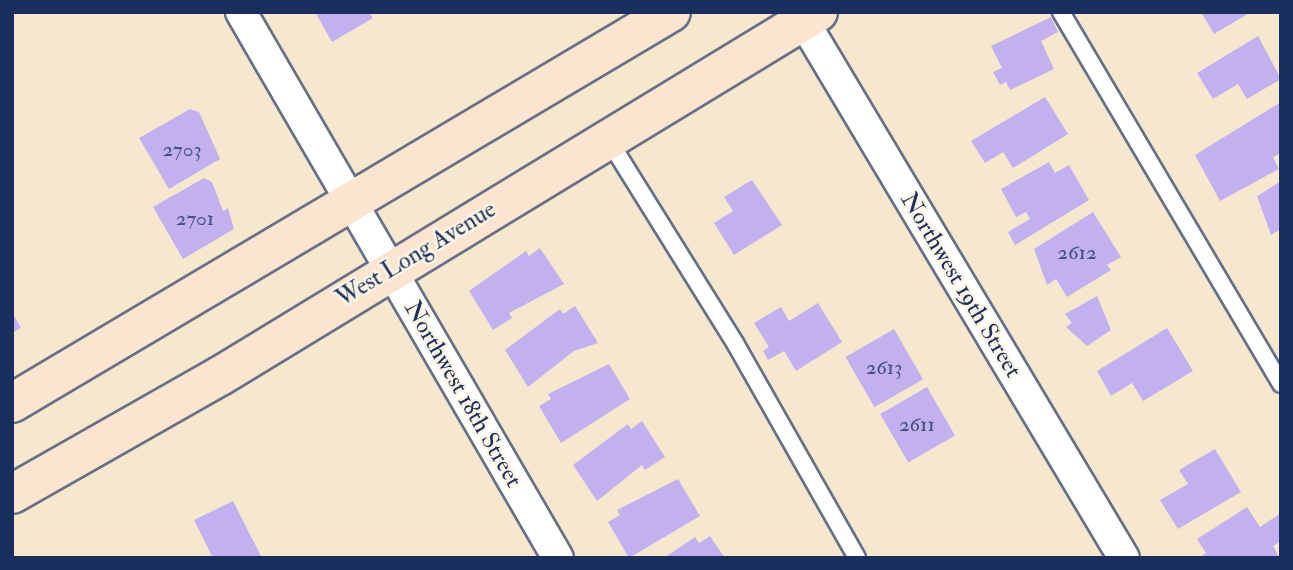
<!DOCTYPE html>
<style>
body{margin:0}
#map{position:relative;width:1293px;height:570px;overflow:hidden;background:#f5e8cf;font-family:"IM FELL Double Pica",serif}
div>[style]{position:absolute}
[style*='--x']{left:calc(var(--x)*1px);top:calc(var(--y)*1px);width:calc(var(--w)*1px);rotate:calc(var(--a)*1deg)}
.building>*{inset:0;background:#c3b1ef;transform-origin:0 0}
.roads{filter:drop-shadow(2px 0 #677086) drop-shadow(-2px 0 #677086) drop-shadow(0 2px #677086) drop-shadow(0 -2px #677086)}
.lane>*{height:16px;margin:-8px;padding:0 8px;transform-origin:8px;border-radius:8px;background:#fff}
.street>*{height:30px;margin:-15px;padding:0 15px;transform-origin:15px;border-radius:15px;background:#fff}
.secondary>*{height:38px;margin:-19px;padding:0 19px;transform-origin:19px;border-radius:19px;background:#fce5d0}
span{translate:-50% -50%;white-space:nowrap;text-align:center;line-height:1.15;-webkit-text-stroke:5px #fcf5e5;paint-order:stroke}
.number-label{font-size:21px;color:#455082}
.number-label span{-webkit-text-stroke-width:0}
.street-label{font-size:24px;color:#1b2f5e}
.frame{position:absolute;inset:0;border:14px solid #1b2f5e;pointer-events:none}
</style>
<div id="map">
<div class="building">
<i style="clip-path:polygon(315px 12px,369px 12px,373px 18px,332px 42px)"></i>
<i style="clip-path:polygon(1201px 12px,1251px 12px,1214px 34px)"></i>
<i style="clip-path:polygon(1051px 17px,1058px 32px,1041px 41px,1054px 69px,1010px 90px,1006px 82px,1000px 85px,993px 72px,1002px 68px,991px 46px)"></i>
<i style="clip-path:polygon(1258px 36px,1281px 79px,1247px 99px,1238px 84px,1213px 99px,1197px 73px)"></i>
<i style="clip-path:polygon(1045px 97px,1068px 134px,1013px 168px,1003px 152px,985px 163px,971px 141px)"></i>
<i style="clip-path:polygon(1281px 102px,1281px 153px,1273px 157px,1279px 169px,1220px 201px,1195px 155px)"></i>
<i style="clip-path:polygon(190px 109px,199px 112px,220px 159px,169px 189px,139px 138px)"></i>
<i style="clip-path:polygon(1049px 162px,1055px 173px,1069px 165px,1089px 200px,1015px 245px,1008px 232px,1030px 219px,1026px 212px,1016px 217px,1001px 189px)"></i>
<i style="clip-path:polygon(204px 178px,212px 182px,223px 211px,228px 208px,234px 229px,183px 259px,153px 207px)"></i>
<i style="clip-path:polygon(752px 180px,782px 225px,734px 255px,714px 223px,733px 211px,724px 197px)"></i>
<i style="clip-path:polygon(1281px 181px,1281px 229px,1271px 235px,1257px 196px)"></i>
<i style="clip-path:polygon(1093px 212px,1121px 257px,1107px 265px,1111px 270px,1067px 297px,1056px 279px,1047px 285px,1034px 249px)"></i>
<i style="clip-path:polygon(540px 248px,564px 284px,509px 313px,512px 318px,493px 330px,469px 291px,526px 251px,529px 256px)"></i>
<i style="clip-path:polygon(1097px 296px,1111px 330px,1087px 346px,1066px 327px,1072px 323px,1065px 314px)"></i>
<i style="clip-path:polygon(818px 303px,842px 342px,796px 371px,784px 351px,768px 360px,763px 351px,769px 347px,754px 323px,781px 307px,789px 321px)"></i>
<i style="clip-path:polygon(575px 306px,598px 343px,574px 351px,528px 387px,505px 350px,560px 309px,563px 314px)"></i>
<i style="clip-path:polygon(12px 312px,21px 328px,12px 333px)"></i>
<i style="clip-path:polygon(1167px 328px,1193px 371px,1143px 401px,1132px 383px,1111px 396px,1097px 371px)"></i>
<i style="left:894px;top:329px;width:58px;height:56px;rotate:60deg"></i>
<i style="clip-path:polygon(609px 364px,630px 399px,561px 443px,539px 406px,551px 399px,548px 394px)"></i>
<i style="left:927px;top:387px;width:56px;height:54px;rotate:60deg"></i>
<i style="clip-path:polygon(642px 421px,665px 457px,645px 470px,642px 465px,597px 501px,573px 465px,628px 424px,631px 429px)"></i>
<i style="clip-path:polygon(1215px 449px,1241px 492px,1178px 529px,1160px 500px,1188px 484px,1179px 470px)"></i>
<i style="clip-path:polygon(678px 479px,700px 516px,629px 558px,608px 522px,620px 515px,617px 510px)"></i>
<i style="clip-path:polygon(233px 501px,262px 558px,213px 558px,194px 520px)"></i>
<i style="clip-path:polygon(1247px 507px,1260px 527px,1281px 513px,1281px 541px,1273px 546px,1279px 557px,1199px 558px,1206px 553px,1197px 539px)"></i>
<i style="clip-path:polygon(710px 536px,725px 558px,664px 558px,695px 537px,699px 543px)"></i>
</div>
<div class="roads">
<div class="lane">
<i style="--x:1061;--y:12;--w:432;--a:59.4"></i>
<i style="--x:608;--y:139;--w:240;--a:58.1"></i>
<i style="--x:735;--y:343;--w:247;--a:60.4"></i>
</div>
<div class="street">
<i style="--x:241;--y:12;--w:631;--a:59.86"></i>
<i style="--x:798;--y:12;--w:636;--a:59.16"></i>
</div>
<div class="secondary">
<i style="--x:12;--y:403;--w:766;--a:-30.68"></i>
<i style="--x:12;--y:494;--w:239;--a:-29.6"></i>
<i style="--x:220;--y:376;--w:700;--a:-31.33"></i>
</div>
</div>
<div class="number-label">
<span style="left:182px;top:150px">2703</span>
<span style="left:195px;top:219px">2701</span>
<span style="left:1077px;top:253px">2612</span>
<span style="left:884px;top:368px">2613</span>
<span style="left:917px;top:425px">2611</span>
</div>
<div class="street-label">
<span style="left:416px;top:254px;rotate:-31deg">West Long Avenue</span>
<span style="left:961px;top:285px;rotate:59deg">Northwest 19th Street</span>
<span style="left:463px;top:394px;rotate:60deg">Northwest 18th Street</span>
</div>
<div class="frame"></div>
</div>
